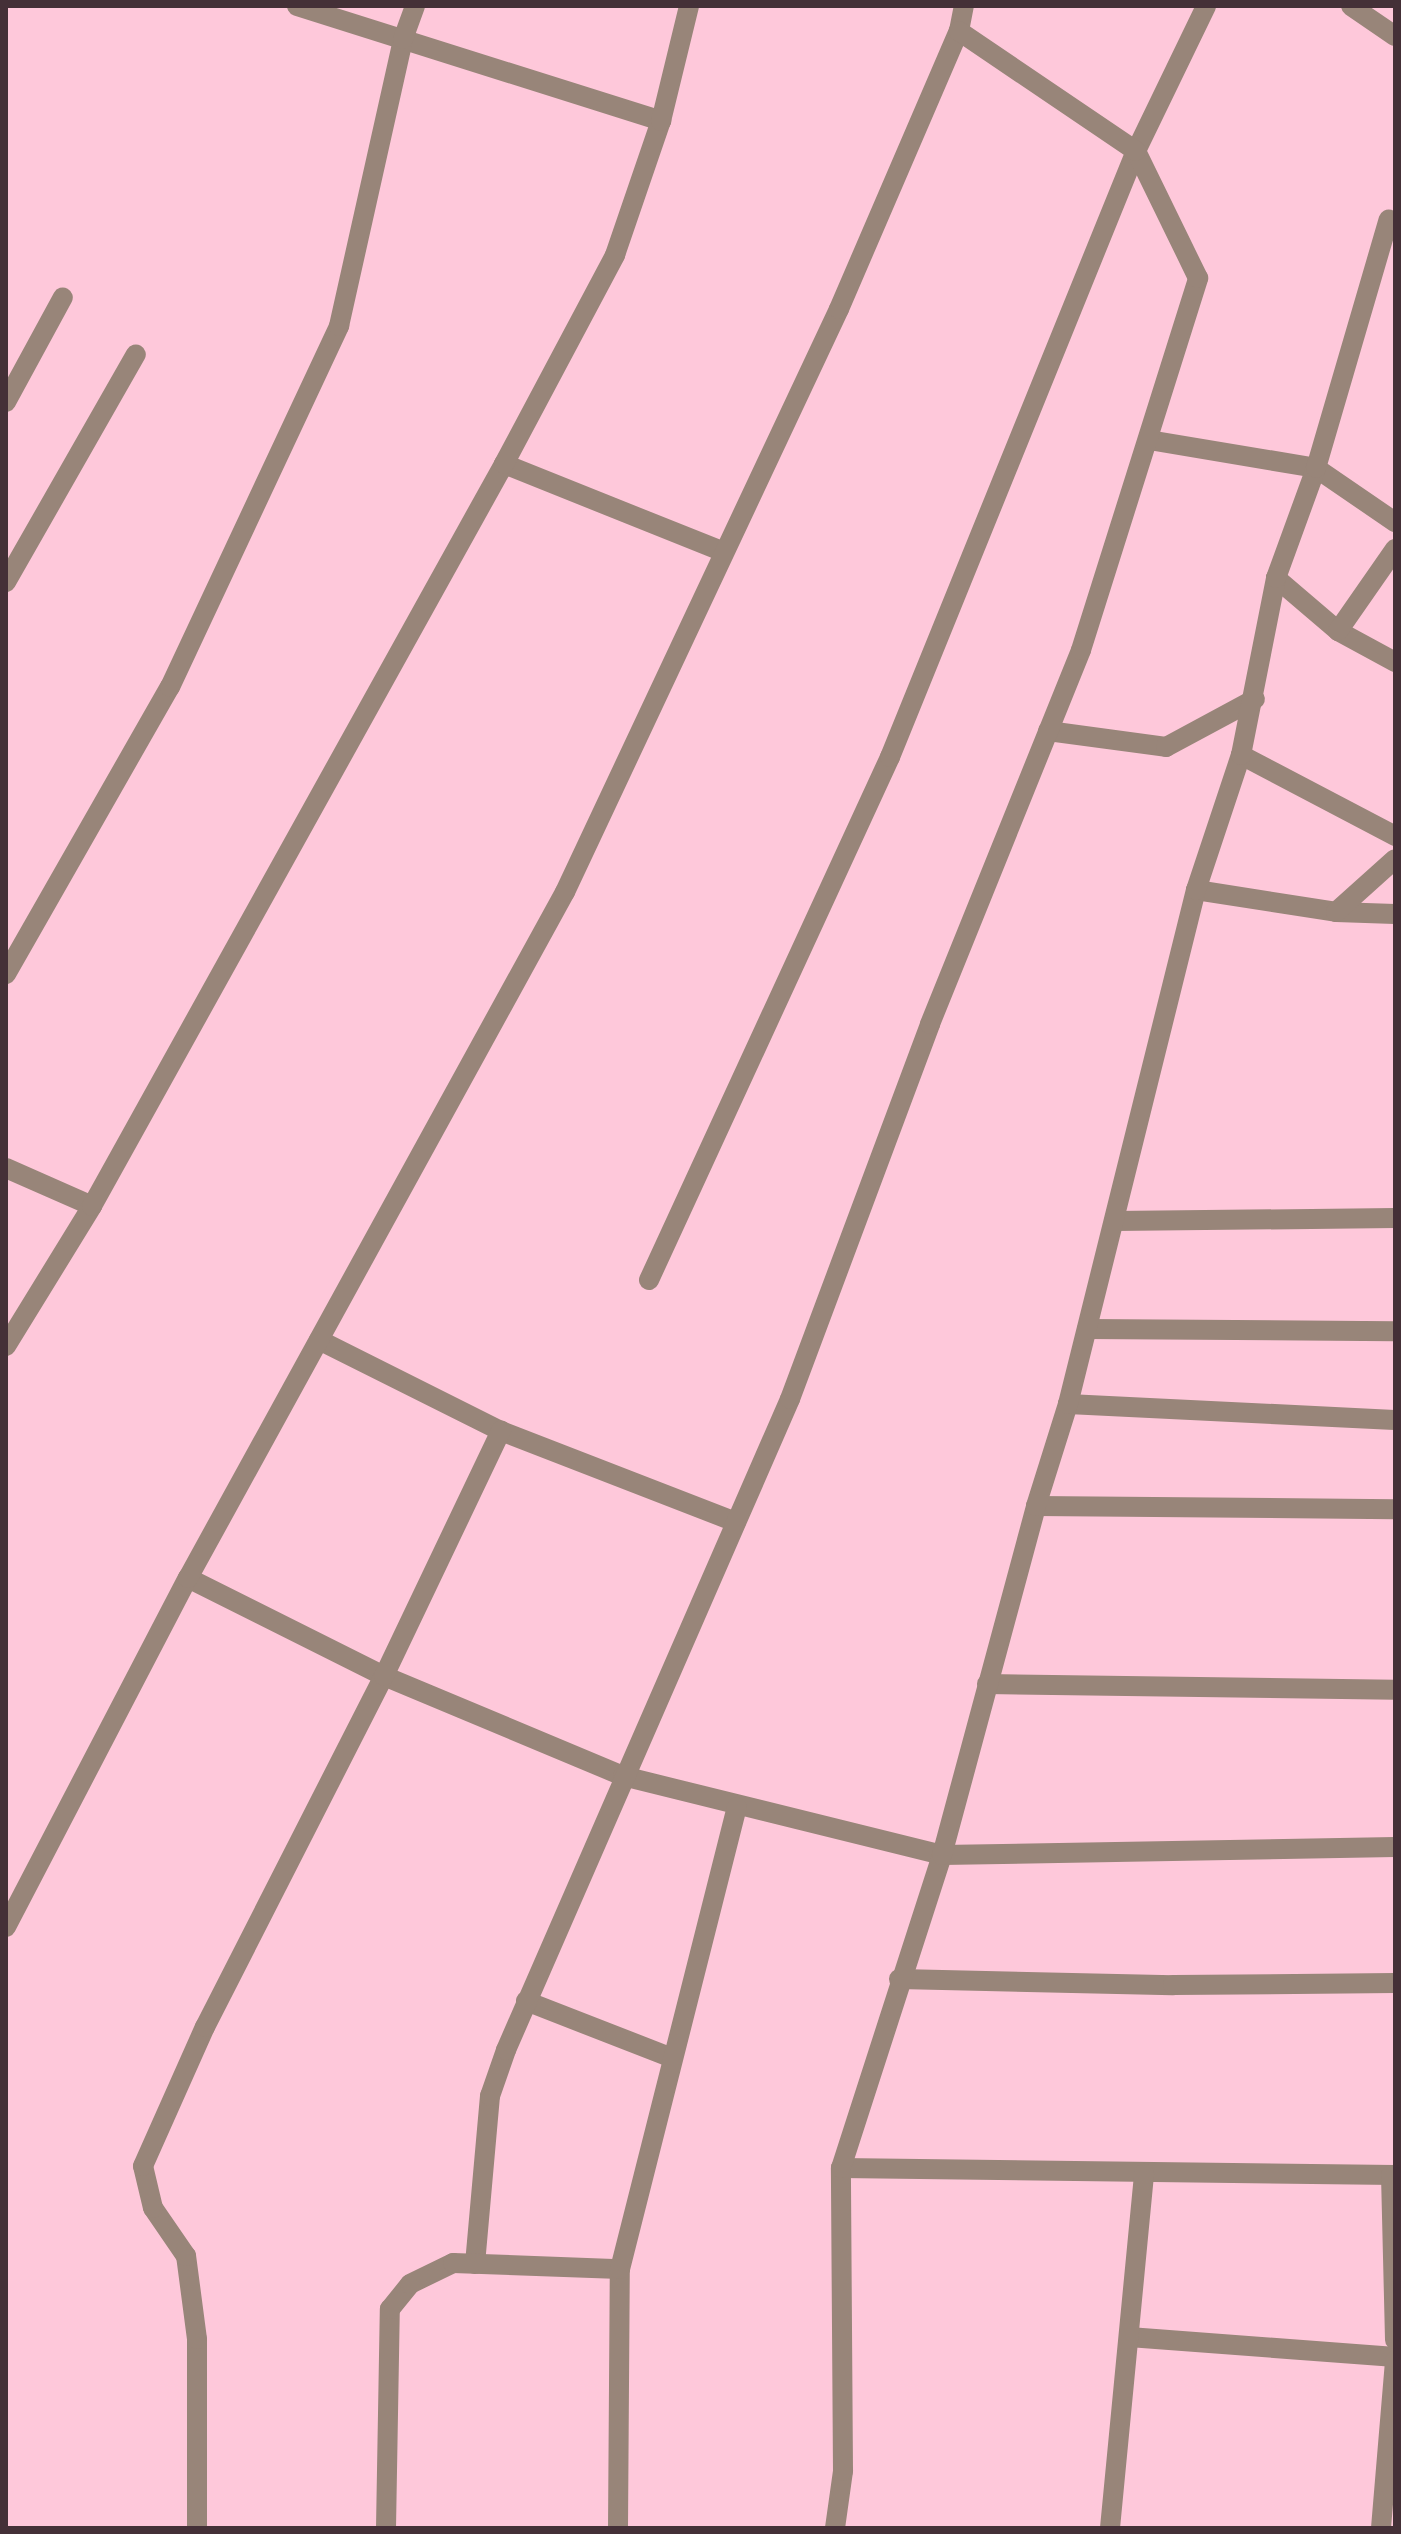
<!DOCTYPE html>
<style>
body{margin:0}
#map{position:relative;width:1401px;height:2534px;overflow:hidden;background:#fec8da;font-family:"Noto Serif",serif}
div>[style]{position:absolute}
[style*='--x']{left:calc(var(--x)*1px);top:calc(var(--y)*1px);width:calc(var(--w)*1px);rotate:calc(var(--a)*1deg)}
.minor>*{height:20px;margin:-10px;padding:0 10px;transform-origin:10px;border-radius:10px;background:#988579}
span{translate:-50% -50%;white-space:nowrap;text-align:center;line-height:1.15;-webkit-text-stroke:6px #fec8da;paint-order:stroke}
.frame{position:absolute;inset:0;border:8px solid #443037;pointer-events:none}
</style>
<div id="map">
<div class="minor">
<i style="--x:297;--y:6;--w:382;--a:17.5"></i>
<i style="--x:1351;--y:6;--w:53;--a:34.3"></i>
<i style="--x:6;--y:402;--w:119;--a:-61.5"></i>
<i style="--x:1149;--y:440;--w:169;--a:9.5"></i>
<i style="--x:1316;--y:468;--w:96;--a:34.4"></i>
<i style="--x:504;--y:464;--w:234;--a:21.8"></i>
<i style="--x:1276;--y:578;--w:82;--a:40.5"></i>
<i style="--x:1338;--y:631;--w:65;--a:28.5"></i>
<i style="--x:6;--y:582;--w:262;--a:-60.3"></i>
<i style="--x:1338;--y:631;--w:100;--a:-55.2"></i>
<i style="--x:1048;--y:731;--w:119;--a:7.7"></i>
<i style="--x:1166;--y:747;--w:101;--a:-28.3"></i>
<i style="--x:1241;--y:755;--w:174;--a:27.7"></i>
<i style="--x:1196;--y:890;--w:142;--a:8.9"></i>
<i style="--x:1336;--y:912;--w:59;--a:1.9"></i>
<i style="--x:1336;--y:912;--w:79;--a:-41.9"></i>
<i style="--x:6;--y:974;--w:331;--a:-60.3"></i>
<i style="--x:170;--y:687;--w:399;--a:-64.9"></i>
<i style="--x:339;--y:326;--w:294;--a:-77.4"></i>
<i style="--x:403;--y:39;--w:35;--a:-70"></i>
<i style="--x:6;--y:1168;--w:94;--a:23.8"></i>
<i style="--x:1115;--y:1221;--w:280;--a:-0.6"></i>
<i style="--x:649;--y:1280;--w:576;--a:-65.26"></i>
<i style="--x:890;--y:757;--w:654;--a:-67.91"></i>
<i style="--x:1136;--y:151;--w:161;--a:-64.2"></i>
<i style="--x:1087;--y:1329;--w:308;--a:0.4"></i>
<i style="--x:319;--y:1340;--w:203;--a:26.6"></i>
<i style="--x:501;--y:1431;--w:252;--a:21.2"></i>
<i style="--x:6;--y:1346;--w:164;--a:-58.4"></i>
<i style="--x:92;--y:1206;--w:849;--a:-60.96"></i>
<i style="--x:504;--y:464;--w:237;--a:-62"></i>
<i style="--x:615;--y:255;--w:142;--a:-71.1"></i>
<i style="--x:661;--y:121;--w:118;--a:-76.3"></i>
<i style="--x:1068;--y:1404;--w:327;--a:2.8"></i>
<i style="--x:1036;--y:1506;--w:359;--a:0.5"></i>
<i style="--x:188;--y:1578;--w:219;--a:26.6"></i>
<i style="--x:384;--y:1676;--w:259;--a:22.7"></i>
<i style="--x:623;--y:1776;--w:329;--a:13.9"></i>
<i style="--x:942;--y:1855;--w:453;--a:-1"></i>
<i style="--x:987;--y:1684;--w:408;--a:0.8"></i>
<i style="--x:6;--y:1927;--w:394;--a:-62.5"></i>
<i style="--x:188;--y:1578;--w:783;--a:-61.21"></i>
<i style="--x:565;--y:892;--w:644;--a:-64.83"></i>
<i style="--x:839;--y:309;--w:303;--a:-66.7"></i>
<i style="--x:959;--y:31;--w:25;--a:-79"></i>
<i style="--x:899;--y:1979;--w:274;--a:1.3"></i>
<i style="--x:1173;--y:1985;--w:222;--a:-0.5"></i>
<i style="--x:526;--y:2001;--w:157;--a:21.3"></i>
<i style="--x:841;--y:2168;--w:554;--a:0.72"></i>
<i style="--x:1391;--y:2175;--w:165;--a:88.6"></i>
<i style="--x:475;--y:2264;--w:169;--a:-84.9"></i>
<i style="--x:490;--y:2096;--w:49;--a:-70.8"></i>
<i style="--x:506;--y:2050;--w:710;--a:-66.43"></i>
<i style="--x:790;--y:1399;--w:400;--a:-69.5"></i>
<i style="--x:930;--y:1024;--w:403;--a:-68"></i>
<i style="--x:1081;--y:650;--w:390;--a:-72.5"></i>
<i style="--x:1198;--y:278;--w:141;--a:-116"></i>
<i style="--x:1136;--y:151;--w:214;--a:-145.9"></i>
<i style="--x:1129;--y:2337;--w:267;--a:4.3"></i>
<i style="--x:197;--y:2528;--w:189;--a:-90"></i>
<i style="--x:197;--y:2339;--w:84;--a:-97.5"></i>
<i style="--x:186;--y:2256;--w:58;--a:-124.5"></i>
<i style="--x:153;--y:2208;--w:43;--a:-103.4"></i>
<i style="--x:143;--y:2166;--w:152;--a:-66"></i>
<i style="--x:205;--y:2027;--w:394;--a:-63"></i>
<i style="--x:384;--y:1676;--w:272;--a:-64.5"></i>
<i style="--x:386;--y:2528;--w:219;--a:-89"></i>
<i style="--x:390;--y:2309;--w:32;--a:-51"></i>
<i style="--x:410;--y:2284;--w:48;--a:-26"></i>
<i style="--x:453;--y:2263;--w:167;--a:2.1"></i>
<i style="--x:618;--y:2528;--w:259;--a:-89.6"></i>
<i style="--x:620;--y:2269;--w:476;--a:-75.8"></i>
<i style="--x:835;--y:2528;--w:58;--a:-82"></i>
<i style="--x:843;--y:2471;--w:303;--a:-90.4"></i>
<i style="--x:841;--y:2168;--w:329;--a:-72.1"></i>
<i style="--x:942;--y:1855;--w:361;--a:-74.9"></i>
<i style="--x:1036;--y:1506;--w:107;--a:-72.6"></i>
<i style="--x:1068;--y:1404;--w:530;--a:-76.02"></i>
<i style="--x:1196;--y:890;--w:142;--a:-71.6"></i>
<i style="--x:1241;--y:755;--w:180;--a:-78.8"></i>
<i style="--x:1276;--y:578;--w:117;--a:-70"></i>
<i style="--x:1316;--y:468;--w:259;--a:-73.7"></i>
<i style="--x:1110;--y:2528;--w:356;--a:-84.5"></i>
<i style="--x:1381;--y:2528;--w:168;--a:-85.2"></i>
</div>
<div class="frame"></div>
</div>
